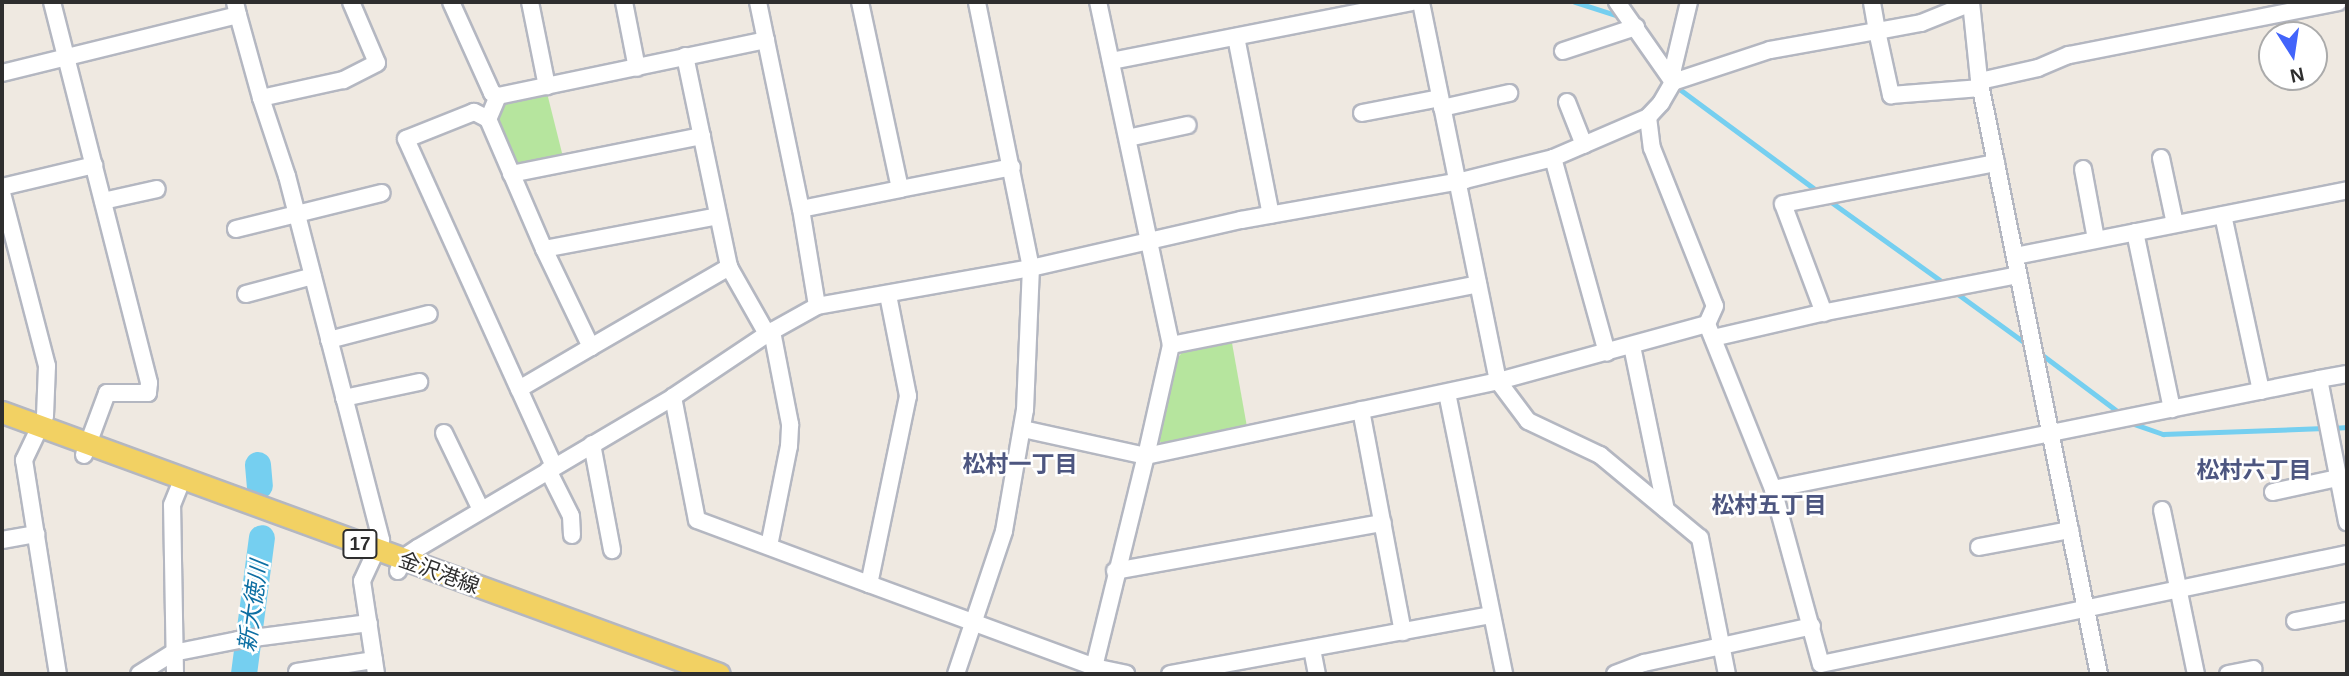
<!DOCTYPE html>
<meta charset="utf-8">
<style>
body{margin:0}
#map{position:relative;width:2349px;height:676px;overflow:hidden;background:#efe9e1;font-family:Helvetica,"Noto Sans JP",sans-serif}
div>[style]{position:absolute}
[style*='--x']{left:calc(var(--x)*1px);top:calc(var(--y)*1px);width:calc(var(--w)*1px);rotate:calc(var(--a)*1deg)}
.green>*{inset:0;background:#b6e59e}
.stream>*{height:4.5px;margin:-2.25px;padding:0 2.25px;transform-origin:2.25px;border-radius:2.25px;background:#75cff0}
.river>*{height:26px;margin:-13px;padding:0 13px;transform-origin:13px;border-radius:13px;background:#75cff0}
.roads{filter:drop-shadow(2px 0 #b4b7c1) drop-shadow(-2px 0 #b4b7c1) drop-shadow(0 2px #b4b7c1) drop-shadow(0 -2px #b4b7c1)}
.minor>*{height:16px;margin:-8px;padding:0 8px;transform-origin:8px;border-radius:8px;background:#fff}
.major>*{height:21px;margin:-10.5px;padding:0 10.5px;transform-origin:10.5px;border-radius:10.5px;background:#f2d163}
span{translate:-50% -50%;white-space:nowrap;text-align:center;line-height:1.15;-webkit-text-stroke:5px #fff;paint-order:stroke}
.shield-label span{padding:2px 5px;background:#fff;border:2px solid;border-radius:5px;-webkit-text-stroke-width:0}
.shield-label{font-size:19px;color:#2e2e2e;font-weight:700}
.street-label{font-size:21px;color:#2e2e2e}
.neighbourhood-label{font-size:23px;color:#4d5680;font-weight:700}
.water-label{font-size:23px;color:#0d6fa3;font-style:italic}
.frame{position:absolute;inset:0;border:4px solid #2e2e2e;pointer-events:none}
.north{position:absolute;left:2258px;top:21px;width:70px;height:70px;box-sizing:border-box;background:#fff;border:2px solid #ababab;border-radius:50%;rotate:168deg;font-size:19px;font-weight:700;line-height:28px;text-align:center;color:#2e2e2e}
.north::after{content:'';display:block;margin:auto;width:24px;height:32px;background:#4264fb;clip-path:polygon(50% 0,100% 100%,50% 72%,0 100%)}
</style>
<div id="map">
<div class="green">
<i style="clip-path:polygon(547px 93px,563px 157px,523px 165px,513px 162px,495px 121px,509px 99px)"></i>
<i style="clip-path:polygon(1232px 343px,1247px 427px,1164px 444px,1159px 441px,1178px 358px,1182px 352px)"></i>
</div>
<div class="stream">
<i style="--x:1575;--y:2;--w:46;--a:17.7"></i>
<i style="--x:1677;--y:87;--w:178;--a:36.5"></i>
<i style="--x:1830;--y:201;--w:135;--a:35.7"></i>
<i style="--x:1958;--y:294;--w:82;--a:36"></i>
<i style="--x:2044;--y:356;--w:90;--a:36.9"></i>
<i style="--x:2134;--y:424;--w:31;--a:19"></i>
<i style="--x:2163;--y:434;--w:161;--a:-2.1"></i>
<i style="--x:2333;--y:428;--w:14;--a:-4"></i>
</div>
<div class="river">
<i style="--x:258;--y:465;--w:21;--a:85"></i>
<i style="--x:244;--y:674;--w:137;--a:-82.5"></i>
</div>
<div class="roads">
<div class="minor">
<i style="--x:52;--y:2;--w:393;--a:75.7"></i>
<i style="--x:149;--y:383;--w:10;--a:96"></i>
<i style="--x:148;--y:393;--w:41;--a:180"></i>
<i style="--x:107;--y:393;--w:66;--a:110.4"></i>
<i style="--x:351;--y:2;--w:66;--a:66.9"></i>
<i style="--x:377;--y:63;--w:38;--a:153"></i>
<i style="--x:343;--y:80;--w:84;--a:167.6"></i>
<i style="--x:261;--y:98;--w:82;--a:71.6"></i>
<i style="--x:287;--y:176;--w:376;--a:75.5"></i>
<i style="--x:381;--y:540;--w:45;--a:114.9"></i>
<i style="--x:362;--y:581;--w:94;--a:81.4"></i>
<i style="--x:451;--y:2;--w:100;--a:65.7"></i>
<i style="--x:492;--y:93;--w:7;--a:27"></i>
<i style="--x:498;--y:96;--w:25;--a:113"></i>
<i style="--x:488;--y:119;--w:142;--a:66.7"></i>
<i style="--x:544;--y:249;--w:109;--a:64.4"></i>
<i style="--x:591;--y:347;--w:83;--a:149.7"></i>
<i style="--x:519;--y:389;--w:85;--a:65.6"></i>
<i style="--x:530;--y:2;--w:86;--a:78.6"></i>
<i style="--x:624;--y:2;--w:67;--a:78.9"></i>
<i style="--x:758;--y:2;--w:211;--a:78.3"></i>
<i style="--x:801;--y:209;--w:98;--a:80.6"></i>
<i style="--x:860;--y:2;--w:191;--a:77.9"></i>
<i style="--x:900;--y:189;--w:114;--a:-11.1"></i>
<i style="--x:1617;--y:2;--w:98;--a:55"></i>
<i style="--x:1673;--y:82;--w:102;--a:-18.3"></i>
<i style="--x:1770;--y:50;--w:109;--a:-10.1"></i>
<i style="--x:1877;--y:31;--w:29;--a:-100"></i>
<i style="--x:1971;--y:2;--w:77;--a:84.1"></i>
<i style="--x:1979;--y:79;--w:607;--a:78.6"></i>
<i style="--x:1971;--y:3;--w:54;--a:158.2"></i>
<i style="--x:1921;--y:23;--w:45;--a:169.7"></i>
<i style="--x:1877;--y:31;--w:66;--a:77.7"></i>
<i style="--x:1891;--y:95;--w:90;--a:-4.4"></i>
<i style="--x:238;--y:15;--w:86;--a:74.5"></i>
<i style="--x:1236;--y:37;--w:181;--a:78.9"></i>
<i style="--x:1563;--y:51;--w:77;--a:-18.2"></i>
<i style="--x:685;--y:56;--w:216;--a:78.2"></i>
<i style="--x:729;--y:267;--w:77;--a:60.4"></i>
<i style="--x:1111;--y:61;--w:306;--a:-11.1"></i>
<i style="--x:2;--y:73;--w:243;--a:-13.8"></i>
<i style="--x:238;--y:15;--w:13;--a:-103"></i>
<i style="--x:1980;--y:81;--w:59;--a:-12.6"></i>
<i style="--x:2038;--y:68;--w:34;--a:-23"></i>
<i style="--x:2069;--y:55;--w:274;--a:-11.1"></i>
<i style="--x:498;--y:96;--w:274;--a:-11.8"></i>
<i style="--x:1567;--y:102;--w:46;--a:68.4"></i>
<i style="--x:1442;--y:108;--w:69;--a:-12.6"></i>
<i style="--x:1362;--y:113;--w:79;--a:-10.9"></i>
<i style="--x:1648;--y:117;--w:31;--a:83"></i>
<i style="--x:1652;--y:148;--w:170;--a:68.3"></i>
<i style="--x:1715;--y:306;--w:20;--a:114"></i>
<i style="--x:1707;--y:324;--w:178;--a:68.2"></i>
<i style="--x:1773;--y:489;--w:181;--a:74.7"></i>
<i style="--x:1821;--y:664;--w:537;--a:-11.81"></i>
<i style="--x:488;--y:119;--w:16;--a:-153"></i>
<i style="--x:474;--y:112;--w:73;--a:158.3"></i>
<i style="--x:406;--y:139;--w:274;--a:65.7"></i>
<i style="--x:1128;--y:138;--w:61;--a:-12.2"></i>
<i style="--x:1553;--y:158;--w:202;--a:74.5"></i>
<i style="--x:2161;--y:158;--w:67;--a:78"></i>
<i style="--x:2083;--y:169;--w:71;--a:79.5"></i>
<i style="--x:511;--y:174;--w:195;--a:-11.3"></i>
<i style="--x:2;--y:187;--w:95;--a:-13.4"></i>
<i style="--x:2;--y:193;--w:179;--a:75.4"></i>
<i style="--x:47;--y:366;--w:50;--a:92.3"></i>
<i style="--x:45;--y:416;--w:49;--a:115.5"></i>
<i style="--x:24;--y:460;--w:217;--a:81"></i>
<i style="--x:103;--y:201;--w:55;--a:-12.5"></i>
<i style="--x:801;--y:209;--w:101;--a:-11.4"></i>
<i style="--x:2223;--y:215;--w:180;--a:77.8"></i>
<i style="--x:236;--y:229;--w:150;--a:-13.9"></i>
<i style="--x:2135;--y:232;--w:181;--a:78.2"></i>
<i style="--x:544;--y:249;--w:177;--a:-10.7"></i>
<i style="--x:2015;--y:256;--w:338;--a:-11.2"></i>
<i style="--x:246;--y:294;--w:69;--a:-15"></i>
<i style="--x:888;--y:295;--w:103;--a:78.8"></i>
<i style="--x:908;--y:396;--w:192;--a:101.7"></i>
<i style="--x:869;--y:584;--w:240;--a:20.2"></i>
<i style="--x:1094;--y:667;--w:217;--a:-76.2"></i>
<i style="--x:1146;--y:456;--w:360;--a:-12"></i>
<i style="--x:1498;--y:381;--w:387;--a:-101.5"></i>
<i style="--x:1824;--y:313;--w:116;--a:-110.6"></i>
<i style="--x:1783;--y:204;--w:217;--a:-10.9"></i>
<i style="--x:1707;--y:324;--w:217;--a:164.7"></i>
<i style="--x:1498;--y:381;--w:50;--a:53.1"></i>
<i style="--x:1528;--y:421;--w:80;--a:25.3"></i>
<i style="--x:1600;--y:455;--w:130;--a:39.7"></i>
<i style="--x:1700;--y:538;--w:139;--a:78.8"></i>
<i style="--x:1713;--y:338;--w:111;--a:-13"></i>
<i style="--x:1821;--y:313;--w:201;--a:-10.9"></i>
<i style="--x:329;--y:340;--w:103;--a:-14.6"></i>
<i style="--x:1171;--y:345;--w:313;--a:-11.2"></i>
<i style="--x:1632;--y:346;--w:167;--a:78.3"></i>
<i style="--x:591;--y:347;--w:160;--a:-30.1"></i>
<i style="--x:2347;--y:374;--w:28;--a:170"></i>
<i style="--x:2319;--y:379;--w:146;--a:78.9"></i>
<i style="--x:1447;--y:393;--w:287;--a:78.5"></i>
<i style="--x:673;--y:397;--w:125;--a:79"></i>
<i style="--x:697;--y:520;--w:184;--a:20.4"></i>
<i style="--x:344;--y:398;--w:77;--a:-12"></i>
<i style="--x:1361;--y:410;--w:226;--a:79.3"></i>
<i style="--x:1023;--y:429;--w:126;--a:12.4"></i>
<i style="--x:1146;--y:456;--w:114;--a:-77.3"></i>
<i style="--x:1171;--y:345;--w:351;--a:-102"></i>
<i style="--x:444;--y:433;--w:85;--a:64.3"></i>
<i style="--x:592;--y:444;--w:108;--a:79.3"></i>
<i style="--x:548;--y:470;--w:51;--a:63.4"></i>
<i style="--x:571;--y:516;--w:19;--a:87"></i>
<i style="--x:1773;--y:489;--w:557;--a:-11.39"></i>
<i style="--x:2273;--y:492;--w:66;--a:-12.2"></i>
<i style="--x:2162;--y:510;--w:167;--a:78.3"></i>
<i style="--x:2;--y:540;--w:35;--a:-10"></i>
<i style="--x:769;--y:546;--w:102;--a:-78.7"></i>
<i style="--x:789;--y:446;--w:22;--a:-87"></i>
<i style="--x:790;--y:424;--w:95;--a:-101"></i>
<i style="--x:1979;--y:547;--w:93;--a:-10.6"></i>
<i style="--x:398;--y:571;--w:14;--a:-69"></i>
<i style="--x:403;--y:558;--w:18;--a:-34"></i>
<i style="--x:418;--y:548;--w:296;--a:-30.6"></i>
<i style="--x:673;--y:397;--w:113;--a:-33.8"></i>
<i style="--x:767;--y:334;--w:57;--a:-29.2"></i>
<i style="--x:817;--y:306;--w:217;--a:-10.1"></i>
<i style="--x:1031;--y:268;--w:215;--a:-12.9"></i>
<i style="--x:1241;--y:220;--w:228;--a:-10.1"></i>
<i style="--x:1465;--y:180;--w:91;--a:-14"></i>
<i style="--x:1553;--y:158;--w:103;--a:-23.3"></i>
<i style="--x:1648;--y:117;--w:19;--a:-47"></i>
<i style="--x:1661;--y:103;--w:24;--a:-60"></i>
<i style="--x:1673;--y:82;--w:13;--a:-90"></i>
<i style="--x:1673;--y:69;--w:69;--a:-76.6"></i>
<i style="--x:1115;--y:571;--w:272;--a:-10.2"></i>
<i style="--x:2295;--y:621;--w:53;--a:-10.9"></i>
<i style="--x:1312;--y:649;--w:25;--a:79"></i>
<i style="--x:1094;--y:667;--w:33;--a:12"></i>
<i style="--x:297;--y:672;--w:78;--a:-8.9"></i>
<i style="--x:139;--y:674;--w:40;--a:-32"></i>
<i style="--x:173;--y:653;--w:66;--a:-11.3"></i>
<i style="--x:238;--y:640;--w:132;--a:-7.4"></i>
<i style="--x:175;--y:674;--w:169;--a:-91"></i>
<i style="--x:172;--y:505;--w:29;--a:-68"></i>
<i style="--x:956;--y:674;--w:151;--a:-71.4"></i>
<i style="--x:1004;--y:531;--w:123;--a:-80.2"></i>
<i style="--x:1025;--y:410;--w:142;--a:-87.6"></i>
<i style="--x:1031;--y:268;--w:271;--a:-101.5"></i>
<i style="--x:1170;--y:674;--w:327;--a:-10.4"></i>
<i style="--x:1615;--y:674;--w:31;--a:-21"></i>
<i style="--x:1644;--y:663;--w:172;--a:-12.4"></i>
<i style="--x:2228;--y:674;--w:26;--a:-11"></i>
</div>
<div class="major">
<i style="--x:2;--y:412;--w:763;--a:20.07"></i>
</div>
</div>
<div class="shield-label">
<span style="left:360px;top:544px">17</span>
</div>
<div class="street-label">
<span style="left:439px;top:573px;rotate:20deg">金沢港線</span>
</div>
<div class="neighbourhood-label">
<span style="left:1020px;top:464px">松村一丁目</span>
<span style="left:2254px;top:470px">松村六丁目</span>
<span style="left:1769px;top:505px">松村五丁目</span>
</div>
<div class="water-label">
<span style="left:253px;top:606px;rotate:-82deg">新大徳川</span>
</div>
<div class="frame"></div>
<div class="north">N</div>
</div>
